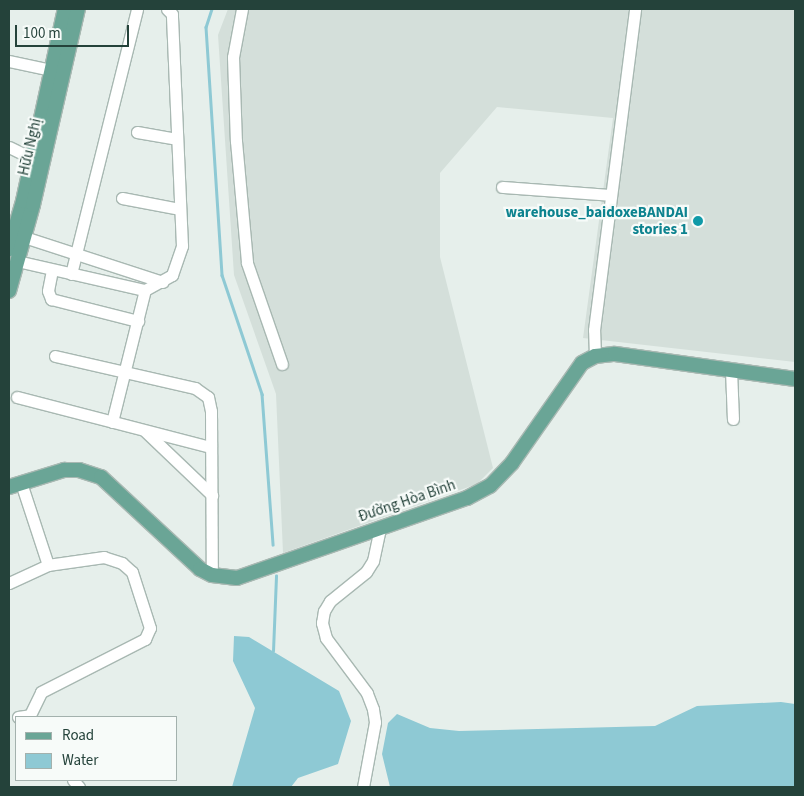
<!DOCTYPE html>
<meta charset="utf-8">
<style>
body{margin:0}
#map{position:relative;width:804px;height:796px;overflow:hidden;background:#e6efeb;font-family:"Source Sans 3",sans-serif}
div>[style]{position:absolute}
[style*='--x']{left:calc(var(--x)*1px);top:calc(var(--y)*1px);width:calc(var(--w)*1px);rotate:calc(var(--a)*1deg)}
.built>*{inset:0;background:#d4dfda}
.water>*{inset:0;background:#8ec9d4}
.stream>*{height:2.5px;margin:-1.25px;padding:0 1.25px;transform-origin:1.25px;border-radius:1.25px;background:#8ec9d4}
.roads{filter:drop-shadow(1px 0 #a8b8b2) drop-shadow(-1px 0 #a8b8b2) drop-shadow(0 1px #a8b8b2) drop-shadow(0 -1px #a8b8b2)}
.minor>*{height:11px;margin:-5.5px;padding:0 5.5px;transform-origin:5.5px;border-radius:5.5px;background:#fff}
.major>*{height:14px;margin:-7px;padding:0 7px;transform-origin:7px;border-radius:7px;background:#6aa596}
.dots>*{width:14px;height:14px;translate:-50% -50%;box-sizing:border-box;border:2px solid #f7fbf9;border-radius:50%}
span{translate:-50% -50%;white-space:nowrap;text-align:center;line-height:1.15;-webkit-text-stroke:4.5px #f7fbf9;paint-order:stroke}
.street-label{font-size:15px;color:#24423a}
.culture-label{font-size:15px;color:#0d838f;font-weight:700}
.right{translate:-100% -50%;text-align:right}
.frame{position:absolute;inset:0;border:10px solid #24423a;pointer-events:none}
.legend{position:absolute;left:15px;top:716px;width:162px;height:65px;box-sizing:border-box;background:#f7fbf9;border:1px solid #a3b1ad;margin:0;padding:6px 9px;list-style:none;font-size:15px;color:#24423a}
.legend li{display:flex;align-items:center;gap:10px;height:25px}
.legend b{width:25px;border:1px solid #a3b1ad}
.scale{position:absolute;left:15px;top:25px;width:114px;height:22px;box-sizing:border-box;border:2px solid #24423a;border-top:0;padding-left:6px;font-size:15px;line-height:18px;white-space:nowrap;color:#24423a;-webkit-text-stroke:4px #f7fbf9;paint-order:stroke}
</style>
<div id="map">
<div class="built">
<i style="clip-path:polygon(228px 9px,795px 9px,795px 362px,583px 338px,613px 118px,497px 107px,440px 173px,440px 257px,493px 468px,477px 484px,283px 553px,276px 394px,234px 275px,218px 35px)"></i>
</div>
<div class="water">
<i style="clip-path:polygon(234px 636px,249px 637px,339px 691px,351px 721px,338px 764px,298px 778px,291px 787px,232px 787px,255px 708px,233px 661px)"></i>
<i style="clip-path:polygon(781px 702px,795px 704px,795px 787px,390px 787px,382px 754px,388px 723px,397px 714px,430px 728px,459px 731px,655px 726px,697px 706px)"></i>
</div>
<div class="stream">
<i style="--x:212;--y:9;--w:19;--a:108"></i>
<i style="--x:206;--y:27;--w:249;--a:86.3"></i>
<i style="--x:222;--y:275;--w:126;--a:71.4"></i>
<i style="--x:262;--y:394;--w:151;--a:85.8"></i>
<i style="--x:273;--y:651;--w:75;--a:-87.7"></i>
</div>
<div class="roads">
<div class="minor">
<i style="--x:242;--y:9;--w:49;--a:100.6"></i>
<i style="--x:233;--y:57;--w:84;--a:88"></i>
<i style="--x:236;--y:141;--w:122;--a:84.8"></i>
<i style="--x:247;--y:263;--w:107;--a:70.9"></i>
<i style="--x:9;--y:61;--w:43;--a:12.1"></i>
<i style="--x:137;--y:132;--w:40;--a:10"></i>
<i style="--x:9;--y:147;--w:25;--a:26"></i>
<i style="--x:502;--y:187;--w:109;--a:4.2"></i>
<i style="--x:122;--y:198;--w:58;--a:10.9"></i>
<i style="--x:18;--y:235;--w:152;--a:18"></i>
<i style="--x:17;--y:261;--w:131;--a:12.8"></i>
<i style="--x:52;--y:270;--w:21;--a:101"></i>
<i style="--x:48;--y:291;--w:9;--a:69"></i>
<i style="--x:51;--y:299;--w:90;--a:14.2"></i>
<i style="--x:71;--y:274;--w:273;--a:-76"></i>
<i style="--x:55;--y:356;--w:144;--a:12.9"></i>
<i style="--x:195;--y:388;--w:16;--a:35"></i>
<i style="--x:208;--y:397;--w:14;--a:78"></i>
<i style="--x:211;--y:411;--w:164;--a:89.7"></i>
<i style="--x:595;--y:356;--w:26;--a:-92"></i>
<i style="--x:594;--y:330;--w:324;--a:-82.7"></i>
<i style="--x:731;--y:370;--w:49;--a:87.7"></i>
<i style="--x:17;--y:397;--w:200;--a:14.5"></i>
<i style="--x:112;--y:422;--w:136;--a:-76"></i>
<i style="--x:145;--y:290;--w:31;--a:-29"></i>
<i style="--x:172;--y:275;--w:31;--a:-71"></i>
<i style="--x:182;--y:246;--w:232;--a:-92.5"></i>
<i style="--x:172;--y:14;--w:7;--a:-135"></i>
<i style="--x:145;--y:431;--w:93;--a:43.7"></i>
<i style="--x:9;--y:583;--w:43;--a:-24.8"></i>
<i style="--x:48;--y:565;--w:86;--a:-108.2"></i>
<i style="--x:18;--y:717;--w:12;--a:-9"></i>
<i style="--x:30;--y:715;--w:25;--a:-64"></i>
<i style="--x:41;--y:692;--w:117;--a:-27"></i>
<i style="--x:145;--y:639;--w:12;--a:-66"></i>
<i style="--x:150;--y:628;--w:59;--a:-107.8"></i>
<i style="--x:132;--y:572;--w:13;--a:-138"></i>
<i style="--x:122;--y:563;--w:19;--a:-162"></i>
<i style="--x:104;--y:557;--w:57;--a:171.9"></i>
<i style="--x:73;--y:780;--w:9;--a:49"></i>
<i style="--x:363;--y:787;--w:66;--a:-79.5"></i>
<i style="--x:375;--y:722;--w:13;--a:-99"></i>
<i style="--x:373;--y:709;--w:17;--a:-111"></i>
<i style="--x:367;--y:693;--w:69;--a:-126.7"></i>
<i style="--x:326;--y:638;--w:16;--a:-105"></i>
<i style="--x:322;--y:623;--w:12;--a:-81"></i>
<i style="--x:324;--y:611;--w:12;--a:-59"></i>
<i style="--x:330;--y:601;--w:46;--a:-38.9"></i>
<i style="--x:366;--y:572;--w:13;--a:-58"></i>
<i style="--x:373;--y:561;--w:34;--a:-78"></i>
</div>
<div class="major">
<i style="--x:9;--y:249;--w:50;--a:-73.7"></i>
<i style="--x:23;--y:201;--w:197;--a:-77.7"></i>
<i style="--x:9;--y:291;--w:89;--a:-74.4"></i>
<i style="--x:33;--y:205;--w:201;--a:-77.1"></i>
<i style="--x:9;--y:487;--w:58;--a:-17.2"></i>
<i style="--x:64;--y:470;--w:15;--a:0"></i>
<i style="--x:79;--y:470;--w:23;--a:18"></i>
<i style="--x:101;--y:477;--w:135;--a:42.9"></i>
<i style="--x:200;--y:569;--w:13;--a:27"></i>
<i style="--x:212;--y:575;--w:25;--a:7"></i>
<i style="--x:237;--y:578;--w:244;--a:-19.2"></i>
<i style="--x:467;--y:498;--w:26;--a:-28"></i>
<i style="--x:490;--y:486;--w:32;--a:-46"></i>
<i style="--x:512;--y:463;--w:122;--a:-55"></i>
<i style="--x:582;--y:363;--w:15;--a:-28"></i>
<i style="--x:595;--y:356;--w:20;--a:-6"></i>
<i style="--x:615;--y:354;--w:182;--a:7.9"></i>
</div>
</div>
<div class="dots">
<i style="left:698px;top:221px;background:#0f9aa8"></i>
</div>
<div class="street-label">
<span style="left:30px;top:147px;rotate:-77deg">Hữu Nghị</span>
<span style="left:407px;top:501px;rotate:-19deg">Đường Hòa Bình</span>
</div>
<div class="culture-label">
<span class="right" style="left:688px;top:221px">warehouse_baidoxeBANDAI<br>stories 1</span>
</div>
<div class="frame"></div>
<ul class="legend">
<li><b style="height:6px;background:#6aa596"></b>Road</li>
<li><b style="height:14px;background:#8ec9d4"></b>Water</li>
</ul>
<div class="scale">100 m</div>
</div>
